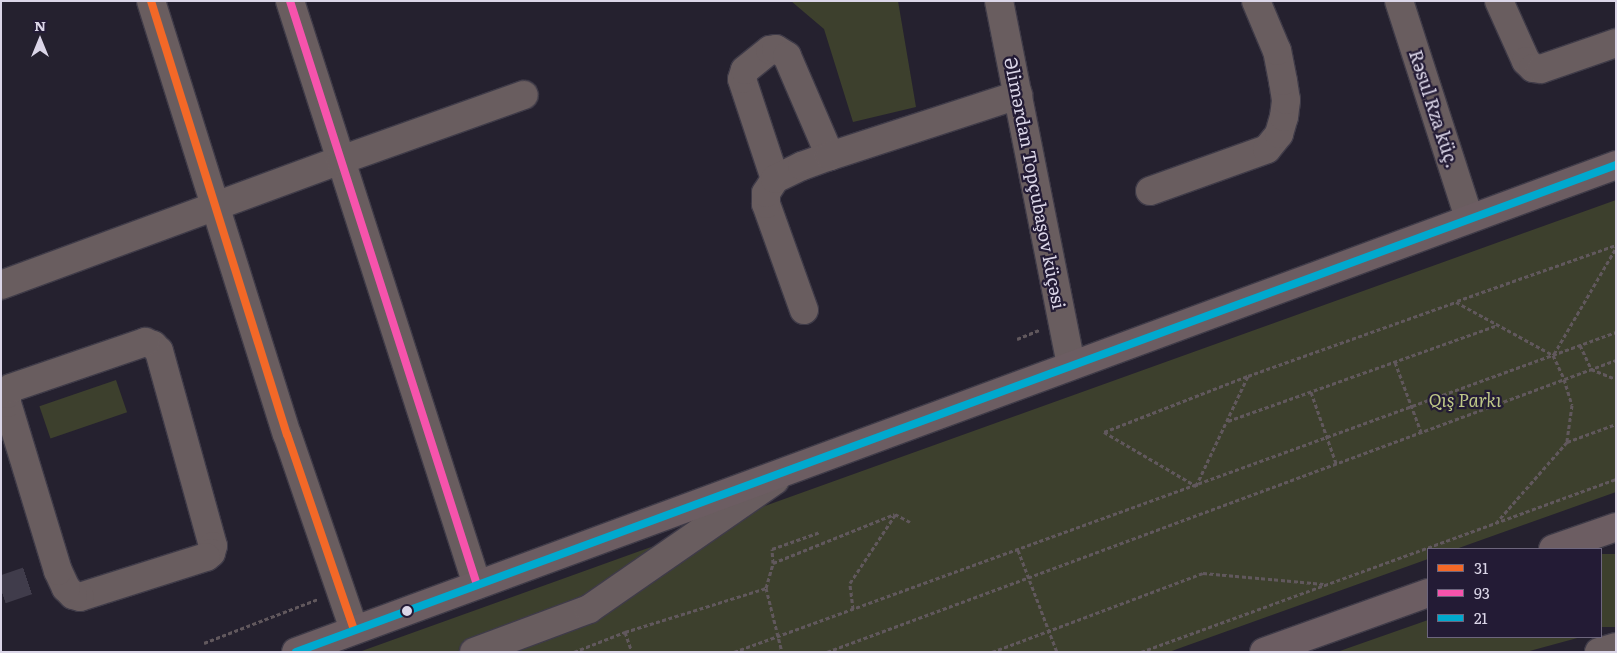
<!DOCTYPE html>
<meta charset="utf-8">
<style>
body{margin:0}
#map{position:relative;width:1617px;height:653px;overflow:hidden;background:#25212f;font-family:Literata,serif}
div>[style]{position:absolute}
[style*='--x']{left:calc(var(--x)*1px);top:calc(var(--y)*1px);width:calc(var(--w)*1px);rotate:calc(var(--a)*1deg)}
.green>*{inset:0;background:#3d402d;transform-origin:0 0}
.minor-tunnel>*{height:28px;margin-top:-14px;transform-origin:0;background:repeating-linear-gradient(90deg,#403c4b 0 28px,transparent 0 42px)}
.path>*{height:3px;margin-top:-1.5px;transform-origin:0;background:repeating-linear-gradient(90deg,#61585d 0 4px,transparent 0 6.5px)}
.roads{filter:drop-shadow(1px 0 #3f3b48) drop-shadow(-1px 0 #3f3b48) drop-shadow(0 1px #3f3b48) drop-shadow(0 -1px #3f3b48)}
.minor>*{height:28px;margin:-14px;padding:0 14px;transform-origin:14px;border-radius:14px;background:#695d5f}
.major>*{height:28px;margin:-14px;padding:0 14px;transform-origin:14px;border-radius:14px;background:#6c5d62}
.bus-1>*{height:8px;margin:-4px;padding:0 4px;transform-origin:4px;border-radius:4px;background:#f36827}
.bus-2>*{height:8px;margin:-4px;padding:0 4px;transform-origin:4px;border-radius:4px;background:#f653ac}
.bus-3>*{height:8px;margin:-4px;padding:0 4px;transform-origin:4px;border-radius:4px;background:#00a9ce}
.dots>*{width:14px;height:14px;translate:-50% -50%;box-sizing:border-box;border:2px solid #231b35;border-radius:50%}
span{translate:-50% -50%;white-space:nowrap;text-align:center;line-height:1.15;-webkit-text-stroke:4.5px #231b35;paint-order:stroke}
.street-label{font-size:18px;color:#dbd6e8}
.park-label{font-size:18px;color:#bec787;font-style:italic}
.frame{position:absolute;inset:0;border:2px solid #dbd6e8;pointer-events:none}
.legend{position:absolute;left:1427px;top:548px;width:175px;height:90px;box-sizing:border-box;background:#231b35;border:1px solid #6d667d;margin:0;padding:6px 9px;list-style:none;font-size:15px;color:#dbd6e8}
.legend li{display:flex;align-items:center;gap:10px;height:25px}
.legend b{width:25px;border:1px solid #6d667d}
.north{position:absolute;left:15px;top:15px;width:50px;height:50px;-webkit-text-stroke:4px #231b35;paint-order:stroke;rotate:0deg;font-size:14px;font-weight:700;line-height:20px;text-align:center;color:#dbd6e8}
.north::after{content:'';display:block;margin:auto;width:18px;height:22px;background:#dbd6e8;clip-path:polygon(50% 0,100% 100%,50% 72%,0 100%)}
</style>
<div id="map">
<div class="green">
<i style="clip-path:polygon(791px 1px,898px 1px,916px 107px,853px 122px,824px 29px)"></i>
<i style="clip-path:polygon(1616px 200px,1616px 492px,1456px 549px,1428px 549px,1428px 559px,1169px 652px,359px 652px)"></i>
<i style="left:116px;top:380px;width:34px;height:81px;rotate:71deg"></i>
<i style="left:1616px;top:554px;width:73px;height:16px;rotate:90deg"></i>
<i style="clip-path:polygon(1428px 620px,1428px 637px,1581px 637px,1526px 652px,1337px 652px)"></i>
</div>
<div class="minor-tunnel">
<i style="--x:1;--y:590;--w:37;--a:-19"></i>
</div>
<div class="path">
<i style="--x:1457;--y:301;--w:169;--a:-19.4"></i>
<i style="--x:1017;--y:339;--w:24;--a:-22"></i>
<i style="--x:1580;--y:345;--w:26;--a:65"></i>
<i style="--x:1591;--y:369;--w:27;--a:22"></i>
<i style="--x:1554;--y:354;--w:123;--a:-59.7"></i>
<i style="--x:1395;--y:362;--w:75;--a:69.6"></i>
<i style="--x:1311;--y:392;--w:75;--a:70.6"></i>
<i style="--x:1228;--y:421;--w:286;--a:-19.6"></i>
<i style="--x:1104;--y:432;--w:107;--a:30.4"></i>
<i style="--x:1196;--y:486;--w:122;--a:-64.7"></i>
<i style="--x:1248;--y:376;--w:221;--a:-19.6"></i>
<i style="--x:1456;--y:302;--w:111;--a:28.7"></i>
<i style="--x:1553;--y:355;--w:26;--a:65"></i>
<i style="--x:1564;--y:379;--w:27;--a:73"></i>
<i style="--x:1572;--y:405;--w:37;--a:98"></i>
<i style="--x:1567;--y:442;--w:106;--a:131.2"></i>
<i style="--x:1104;--y:432;--w:155;--a:-21.3"></i>
<i style="--x:1567;--y:442;--w:52;--a:-20.2"></i>
<i style="--x:1018;--y:550;--w:109;--a:69.1"></i>
<i style="--x:773;--y:563;--w:14;--a:-94"></i>
<i style="--x:772;--y:549;--w:51;--a:-19.5"></i>
<i style="--x:766;--y:588;--w:26;--a:-74"></i>
<i style="--x:773;--y:563;--w:131;--a:-21.9"></i>
<i style="--x:895;--y:514;--w:17;--a:28"></i>
<i style="--x:853;--y:609;--w:26;--a:-97"></i>
<i style="--x:850;--y:583;--w:82;--a:-56.5"></i>
<i style="--x:625;--y:632;--w:21;--a:71"></i>
<i style="--x:204;--y:643;--w:122;--a:-21.1"></i>
<i style="--x:574;--y:652;--w:55;--a:-21.4"></i>
<i style="--x:625;--y:632;--w:148;--a:-17.3"></i>
<i style="--x:766;--y:588;--w:66;--a:76"></i>
<i style="--x:734;--y:652;--w:938;--a:-19.94"></i>
<i style="--x:827;--y:652;--w:841;--a:-20.31"></i>
<i style="--x:992;--y:652;--w:225;--a:-20.5"></i>
<i style="--x:1203;--y:573;--w:121;--a:5.2"></i>
<i style="--x:1141;--y:652;--w:506;--a:-20.01"></i>
</div>
<div class="roads">
<div class="minor">
<i style="--x:151;--y:1;--w:454;--a:72.6"></i>
<i style="--x:287;--y:434;--w:207;--a:71.1"></i>
<i style="--x:290;--y:1;--w:613;--a:72.24"></i>
<i style="--x:999;--y:1;--w:370;--a:78.8"></i>
<i style="--x:1399;--y:1;--w:228;--a:72.1"></i>
<i style="--x:1499;--y:1;--w:66;--a:65.8"></i>
<i style="--x:1526;--y:61;--w:10;--a:45"></i>
<i style="--x:1533;--y:68;--w:8;--a:7"></i>
<i style="--x:1541;--y:69;--w:79;--a:-19.1"></i>
<i style="--x:775;--y:179;--w:105;--a:-108.3"></i>
<i style="--x:742;--y:79;--w:9;--a:-72"></i>
<i style="--x:745;--y:70;--w:32;--a:-39"></i>
<i style="--x:770;--y:50;--w:6;--a:-9"></i>
<i style="--x:776;--y:49;--w:13;--a:32"></i>
<i style="--x:787;--y:56;--w:109;--a:66.7"></i>
<i style="--x:1150;--y:191;--w:124;--a:-19.7"></i>
<i style="--x:1267;--y:149;--w:19;--a:-51"></i>
<i style="--x:1279;--y:134;--w:18;--a:-74"></i>
<i style="--x:1284;--y:117;--w:17;--a:-83"></i>
<i style="--x:1286;--y:100;--w:19;--a:-99"></i>
<i style="--x:1283;--y:81;--w:31;--a:-101"></i>
<i style="--x:1277;--y:51;--w:54;--a:-112.8"></i>
<i style="--x:1;--y:285;--w:362;--a:-20.2"></i>
<i style="--x:341;--y:160;--w:194;--a:-19.6"></i>
<i style="--x:804;--y:310;--w:113;--a:-109.7"></i>
<i style="--x:766;--y:204;--w:11;--a:-90"></i>
<i style="--x:766;--y:193;--w:17;--a:-57"></i>
<i style="--x:775;--y:179;--w:30;--a:-26"></i>
<i style="--x:802;--y:166;--w:30;--a:-20"></i>
<i style="--x:830;--y:156;--w:198;--a:-18"></i>
<i style="--x:145;--y:342;--w:9;--a:21"></i>
<i style="--x:153;--y:345;--w:8;--a:45"></i>
<i style="--x:159;--y:351;--w:202;--a:74.5"></i>
<i style="--x:213;--y:546;--w:7;--a:106"></i>
<i style="--x:211;--y:553;--w:6;--a:141"></i>
<i style="--x:206;--y:557;--w:132;--a:162.4"></i>
<i style="--x:80;--y:597;--w:7;--a:-164"></i>
<i style="--x:73;--y:595;--w:10;--a:-135"></i>
<i style="--x:66;--y:588;--w:19;--a:-115"></i>
<i style="--x:58;--y:571;--w:176;--a:-106.9"></i>
<i style="--x:7;--y:403;--w:9;--a:-90"></i>
<i style="--x:7;--y:394;--w:7;--a:-56"></i>
<i style="--x:11;--y:388;--w:142;--a:-18.9"></i>
<i style="--x:474;--y:652;--w:123;--a:-20.5"></i>
<i style="--x:589;--y:609;--w:226;--a:-34.7"></i>
<i style="--x:1599;--y:652;--w:18;--a:-16"></i>
</div>
<div class="major">
<i style="--x:1553;--y:549;--w:67;--a:-19.2"></i>
<i style="--x:296;--y:652;--w:1407;--a:-20.25"></i>
<i style="--x:1264;--y:652;--w:174;--a:-19.8"></i>
</div>
</div>
<div class="bus-1">
<i style="--x:151;--y:1;--w:454;--a:72.6"></i>
<i style="--x:287;--y:434;--w:207;--a:71.1"></i>
</div>
<div class="bus-2">
<i style="--x:290;--y:1;--w:613;--a:72.24"></i>
</div>
<div class="bus-3">
<i style="--x:296;--y:652;--w:1407;--a:-20.25"></i>
</div>
<div class="dots">
<i style="left:407px;top:611px;background:#dbd6e8"></i>
</div>
<div class="street-label">
<span style="left:1434px;top:109px;rotate:72deg">Rəsul Rza küç.</span>
<span style="left:1035px;top:183px;rotate:79deg">Əlimərdan Topçubaşov küçəsi</span>
</div>
<div class="park-label">
<span style="left:1465px;top:400px">Qış Parkı</span>
</div>
<div class="frame"></div>
<ul class="legend">
<li><b style="height:6px;background:#f36827"></b>31</li>
<li><b style="height:6px;background:#f653ac"></b>93</li>
<li><b style="height:6px;background:#00a9ce"></b>21</li>
</ul>
<div class="north">N</div>
</div>
